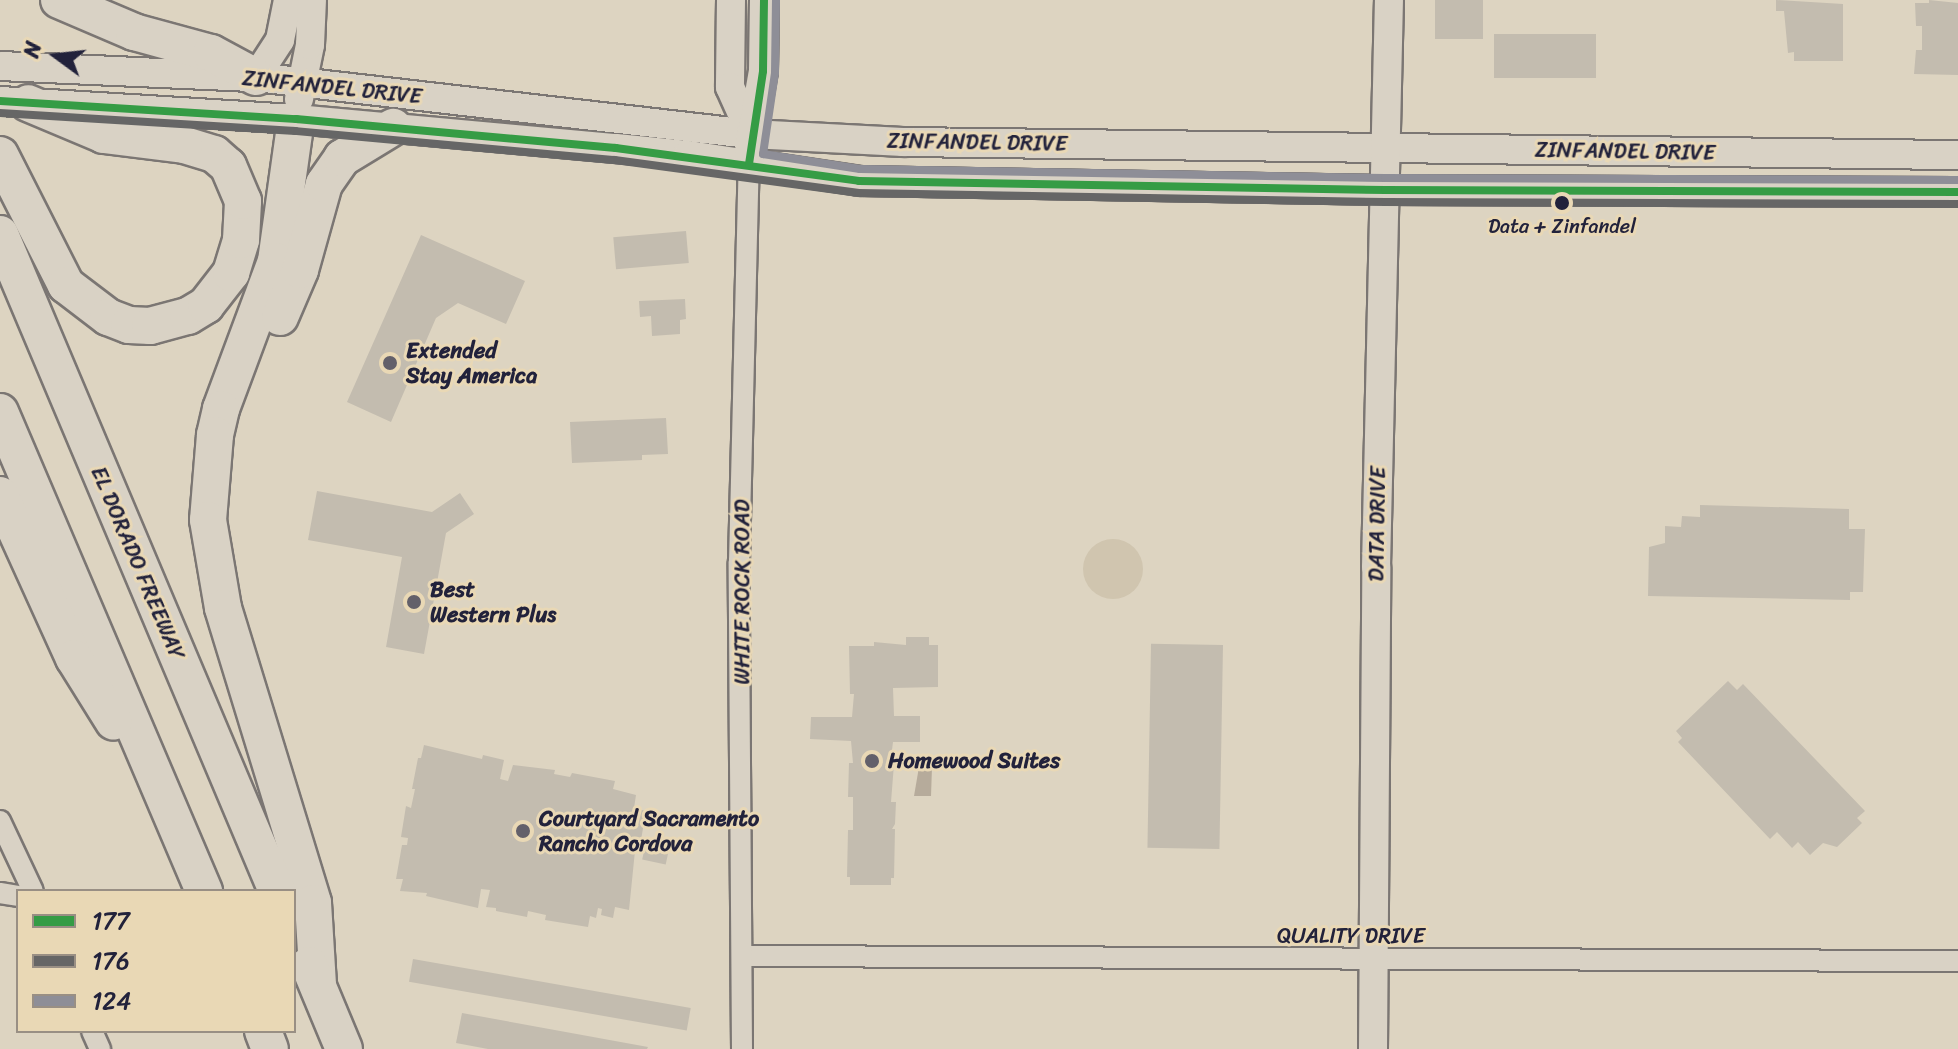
<!DOCTYPE html>
<style>
body{margin:0}
#map{position:relative;width:1958px;height:1049px;overflow:hidden;background:#ddd4c1;font-family:Sriracha,sans-serif}
div>[style]{position:absolute}
[style*='--x']{left:calc(var(--x)*1px);top:calc(var(--y)*1px);width:calc(var(--w)*1px);rotate:calc(var(--a)*1deg)}
.green>*{inset:0;background:#d0c5af}
.round{border-radius:50%}
.water>*{inset:0;background:#b6ab9b}
.building>*{inset:0;background:#c3bcaf;transform-origin:0 0}
.roads{filter:drop-shadow(2px 0 #7b7673) drop-shadow(-2px 0 #7b7673) drop-shadow(0 2px #7b7673) drop-shadow(0 -2px #7b7673)}
.street>*{height:20px;margin:-10px;padding:0 10px;transform-origin:10px;border-radius:10px;background:#d9d2c5}
.secondary>*{height:28px;margin:-14px;padding:0 14px;transform-origin:14px;border-radius:14px;background:#d9d2c5}
.highway>*{height:36px;margin:-18px;padding:0 18px;transform-origin:18px;border-radius:18px;background:#d9d2c5}
.bus-1>*{height:8px;margin:-4px;padding:0 4px;transform-origin:4px;border-radius:4px;background:#359c45}
.bus-2>*{height:8px;margin:-4px;padding:0 4px;transform-origin:4px;border-radius:4px;background:#666}
.bus-3>*{height:8px;margin:-4px;padding:0 4px;transform-origin:4px;border-radius:4px;background:#8e8e97}
.dots>*{width:22px;height:22px;translate:-50% -50%;box-sizing:border-box;border:4px solid #e9d8b5;border-radius:50%}
span{translate:-50% -50%;white-space:nowrap;text-align:center;line-height:1.15;-webkit-text-stroke:6px #e9d8b5;paint-order:stroke}
.bus-label{font-size:20px;color:#22223b}
.street-label{font-size:22px;color:#22223b}
.poi-label{font-size:22px;color:#22223b;font-weight:700}
.left{translate:0 -50%;text-align:left}
.legend{position:absolute;left:16px;top:889px;width:280px;height:144px;box-sizing:border-box;background:#e9d8b5;border:2px solid #998f84;margin:0;padding:10px 14px;list-style:none;font-size:24px;color:#22223b}
.legend li{display:flex;align-items:center;gap:16px;height:40px}
.legend b{width:40px;border:2px solid #998f84}
.north{position:absolute;left:16px;top:16px;width:80px;height:80px;-webkit-text-stroke:6px #e9d8b5;paint-order:stroke;rotate:285deg;font-size:22px;font-weight:700;line-height:32px;text-align:center;color:#22223b}
.north::after{content:'';display:block;margin:auto;width:28px;height:36px;background:#22223b;clip-path:polygon(50% 0,100% 100%,50% 72%,0 100%)}
</style>
<div id="map">
<div class="green">
<i class="round" style="left:1083px;top:539px;width:60px;height:60px"></i>
</div>
<div class="water">
<i style="clip-path:polygon(919px 767px,932px 767px,931px 796px,914px 796px)"></i>
</div>
<div class="building">
<i style="left:1435px;top:0;width:48px;height:39px"></i>
<i style="clip-path:polygon(1776px 0,1843px 4px,1843px 61px,1794px 61px,1794px 52px,1788px 53px,1784px 11px,1776px 11px)"></i>
<i style="clip-path:polygon(1929px 0,1958px 3px,1958px 75px,1914px 74px,1916px 50px,1922px 50px,1922px 26px,1916px 26px,1915px 3px,1929px 3px)"></i>
<i style="left:1494px;top:34px;width:102px;height:44px"></i>
<i style="left:686px;top:231px;width:32px;height:73px;rotate:85deg"></i>
<i style="clip-path:polygon(421px 235px,525px 281px,506px 324px,458px 303px,436px 318px,391px 422px,347px 402px)"></i>
<i style="clip-path:polygon(685px 299px,686px 319px,680px 320px,680px 334px,652px 336px,651px 316px,640px 317px,639px 301px)"></i>
<i style="clip-path:polygon(666px 418px,668px 454px,642px 455px,642px 460px,572px 463px,570px 422px)"></i>
<i style="clip-path:polygon(317px 491px,432px 512px,460px 493px,474px 514px,446px 533px,424px 654px,386px 647px,402px 557px,308px 540px)"></i>
<i style="clip-path:polygon(1700px 505px,1849px 509px,1849px 529px,1865px 529px,1863px 592px,1850px 592px,1850px 600px,1648px 596px,1649px 547px,1665px 543px,1665px 526px,1681px 527px,1682px 516px,1700px 517px)"></i>
<i style="clip-path:polygon(906px 637px,929px 637px,929px 645px,938px 645px,938px 687px,893px 688px,894px 716px,920px 716px,920px 742px,893px 742px,891px 758px,890px 764px,894px 764px,891px 802px,896px 802px,895px 824px,892px 829px,895px 829px,894px 878px,891px 878px,891px 885px,850px 885px,850px 877px,847px 877px,848px 830px,853px 830px,853px 797px,848px 797px,849px 763px,853px 763px,851px 741px,810px 739px,811px 717px,852px 717px,854px 694px,850px 694px,849px 646px,874px 646px,874px 642px,906px 645px)"></i>
<i style="left:1223px;top:645px;width:204px;height:72px;rotate:91deg"></i>
<i style="clip-path:polygon(1728px 681px,1737px 690px,1743px 684px,1865px 811px,1857px 818px,1862px 823px,1837px 847px,1823px 843px,1810px 855px,1798px 842px,1792px 848px,1777px 832px,1770px 839px,1678px 742px,1682px 738px,1676px 731px)"></i>
<i style="clip-path:polygon(424px 745px,482px 759px,483px 755px,504px 760px,500px 779px,508px 781px,513px 765px,555px 770px,554px 774px,570px 777px,572px 773px,615px 781px,613px 789px,636px 795px,634px 808px,646px 811px,641px 840px,628px 837px,628px 840px,636px 841px,629px 910px,615px 907px,613px 918px,601px 915px,602px 909px,598px 908px,596px 918px,590px 916px,588px 927px,545px 920px,546px 915px,528px 911px,527px 917px,496px 911px,496px 908px,486px 907px,490px 890px,481px 889px,478px 908px,426px 896px,427px 893px,400px 891px,403px 879px,396px 879px,402px 845px,407px 845px,408px 838px,401px 837px,406px 806px,411px 808px,415px 789px,412px 789px,418px 758px,421px 758px)"></i>
<i style="left:647px;top:837px;width:24px;height:23px;rotate:12deg"></i>
<i style="left:413px;top:959px;width:282px;height:23px;rotate:10deg"></i>
<i style="clip-path:polygon(462px 1013px,648px 1047px,647px 1049px,488px 1049px,456px 1043px)"></i>
</div>
<div class="roads">
<div class="street">
<i style="--x:0;--y:821;--w:77;--a:64.8"></i>
<i style="--x:0;--y:893;--w:18;--a:9"></i>
<i style="--x:744;--y:956;--w:1214;--a:0.24"></i>
<i style="--x:92;--y:1031;--w:20;--a:66"></i>
<i style="--x:742;--y:1049;--w:487;--a:-90.4"></i>
<i style="--x:739;--y:562;--w:398;--a:-88.6"></i>
</div>
<div class="secondary">
<i style="--x:731;--y:0;--w:87;--a:90.7"></i>
<i style="--x:730;--y:87;--w:51;--a:65.9"></i>
<i style="--x:0;--y:66;--w:256;--a:2.5"></i>
<i style="--x:256;--y:77;--w:498;--a:6.6"></i>
<i style="--x:751;--y:134;--w:152;--a:3"></i>
<i style="--x:903;--y:142;--w:1055;--a:0.71"></i>
<i style="--x:256;--y:77;--w:44;--a:-57"></i>
<i style="--x:280;--y:40;--w:41;--a:-78.7"></i>
<i style="--x:299;--y:99;--w:55;--a:-78.5"></i>
<i style="--x:310;--y:45;--w:45;--a:-87.5"></i>
<i style="--x:0;--y:101;--w:297;--a:3.5"></i>
<i style="--x:296;--y:119;--w:321;--a:5.2"></i>
<i style="--x:616;--y:148;--w:72;--a:5.6"></i>
<i style="--x:688;--y:155;--w:173;--a:8.6"></i>
<i style="--x:859;--y:181;--w:526;--a:0.98"></i>
<i style="--x:1385;--y:190;--w:573;--a:0.2"></i>
<i style="--x:749;--y:151;--w:81;--a:-80.1"></i>
<i style="--x:763;--y:71;--w:71;--a:-89.2"></i>
<i style="--x:1373;--y:1049;--w:482;--a:-89.6"></i>
<i style="--x:1376;--y:567;--w:567;--a:-88.69"></i>
</div>
<div class="highway">
<i style="--x:59;--y:0;--w:82;--a:23.1"></i>
<i style="--x:134;--y:32;--w:80;--a:15.3"></i>
<i style="--x:211;--y:53;--w:51;--a:28.1"></i>
<i style="--x:296;--y:119;--w:143;--a:98"></i>
<i style="--x:276;--y:261;--w:158;--a:110.4"></i>
<i style="--x:221;--y:409;--w:27;--a:103"></i>
<i style="--x:215;--y:435;--w:85;--a:94.7"></i>
<i style="--x:208;--y:520;--w:89;--a:80.3"></i>
<i style="--x:223;--y:608;--w:308;--a:73"></i>
<i style="--x:313;--y:903;--w:82;--a:86.5"></i>
<i style="--x:0;--y:155;--w:146;--a:63.1"></i>
<i style="--x:66;--y:285;--w:53;--a:37.3"></i>
<i style="--x:108;--y:317;--w:22;--a:21"></i>
<i style="--x:129;--y:325;--w:21;--a:3"></i>
<i style="--x:150;--y:326;--w:39;--a:-15"></i>
<i style="--x:188;--y:316;--w:21;--a:-31"></i>
<i style="--x:206;--y:305;--w:41;--a:-52"></i>
<i style="--x:231;--y:273;--w:34;--a:-73"></i>
<i style="--x:241;--y:240;--w:39;--a:-87"></i>
<i style="--x:243;--y:201;--w:38;--a:-113"></i>
<i style="--x:228;--y:166;--w:18;--a:-139"></i>
<i style="--x:214;--y:154;--w:31;--a:-163"></i>
<i style="--x:184;--y:145;--w:81;--a:-172.9"></i>
<i style="--x:104;--y:135;--w:82;--a:-157.2"></i>
<i style="--x:0;--y:234;--w:713;--a:67.14"></i>
<i style="--x:280;--y:317;--w:51;--a:-66.9"></i>
<i style="--x:300;--y:270;--w:89;--a:-74.4"></i>
<i style="--x:324;--y:184;--w:32;--a:-55"></i>
<i style="--x:342;--y:158;--w:60;--a:-31.3"></i>
<i style="--x:0;--y:412;--w:521;--a:66.93"></i>
<i style="--x:0;--y:495;--w:179;--a:65.6"></i>
<i style="--x:74;--y:658;--w:75;--a:58"></i>
<i style="--x:309;--y:965;--w:91;--a:67.4"></i>
<i style="--x:263;--y:1031;--w:19;--a:69"></i>
</div>
</div>
<div class="bus-1">
<i style="--x:0;--y:101;--w:297;--a:3.5"></i>
<i style="--x:296;--y:119;--w:321;--a:5.2"></i>
<i style="--x:616;--y:148;--w:245;--a:7.7"></i>
<i style="--x:859;--y:181;--w:526;--a:0.98"></i>
<i style="--x:1385;--y:190;--w:573;--a:0.2"></i>
<i style="--x:749;--y:164;--w:94;--a:-81.4"></i>
<i style="--x:763;--y:71;--w:71;--a:-89.2"></i>
</div>
<div class="bus-2">
<i style="--x:0;--y:113;--w:296;--a:3.5"></i>
<i style="--x:295;--y:131;--w:321;--a:5.2"></i>
<i style="--x:615;--y:160;--w:246;--a:7.7"></i>
<i style="--x:859;--y:193;--w:526;--a:0.98"></i>
<i style="--x:1385;--y:202;--w:573;--a:0.2"></i>
</div>
<div class="bus-3">
<i style="--x:776;--y:0;--w:73;--a:90.8"></i>
<i style="--x:775;--y:73;--w:82;--a:98.4"></i>
<i style="--x:763;--y:154;--w:98;--a:8.8"></i>
<i style="--x:860;--y:169;--w:525;--a:0.98"></i>
<i style="--x:1385;--y:178;--w:573;--a:0.2"></i>
</div>
<div class="dots">
<i style="left:1562px;top:203px;background:#22223b"></i>
<i style="left:390px;top:363px;background:#63606a"></i>
<i style="left:414px;top:602px;background:#63606a"></i>
<i style="left:872px;top:761px;background:#63606a"></i>
<i style="left:523px;top:831px;background:#63606a"></i>
</div>
<div class="bus-label">
<span style="left:1562px;top:226px">Data + Zinfandel</span>
</div>
<div class="street-label">
<span style="left:332px;top:87px;rotate:6deg">ZINFANDEL DRIVE</span>
<span style="left:977px;top:142px;rotate:1deg">ZINFANDEL DRIVE</span>
<span style="left:1625px;top:151px;rotate:1deg">ZINFANDEL DRIVE</span>
<span style="left:1377px;top:524px;rotate:-89deg">DATA DRIVE</span>
<span style="left:138px;top:563px;rotate:67deg">EL DORADO FREEWAY</span>
<span style="left:742px;top:592px;rotate:-90deg">WHITE ROCK ROAD</span>
<span style="left:1351px;top:936px">QUALITY DRIVE</span>
</div>
<div class="poi-label">
<span class="left" style="left:406px;top:363px">Extended<br>Stay America</span>
<span class="left" style="left:430px;top:602px">Best<br>Western Plus</span>
<span class="left" style="left:888px;top:761px">Homewood Suites</span>
<span class="left" style="left:539px;top:831px">Courtyard Sacramento<br>Rancho Cordova</span>
</div>
<ul class="legend">
<li><b style="height:10px;background:#359c45"></b>177</li>
<li><b style="height:10px;background:#666"></b>176</li>
<li><b style="height:10px;background:#8e8e97"></b>124</li>
</ul>
<div class="north">N</div>
</div>
